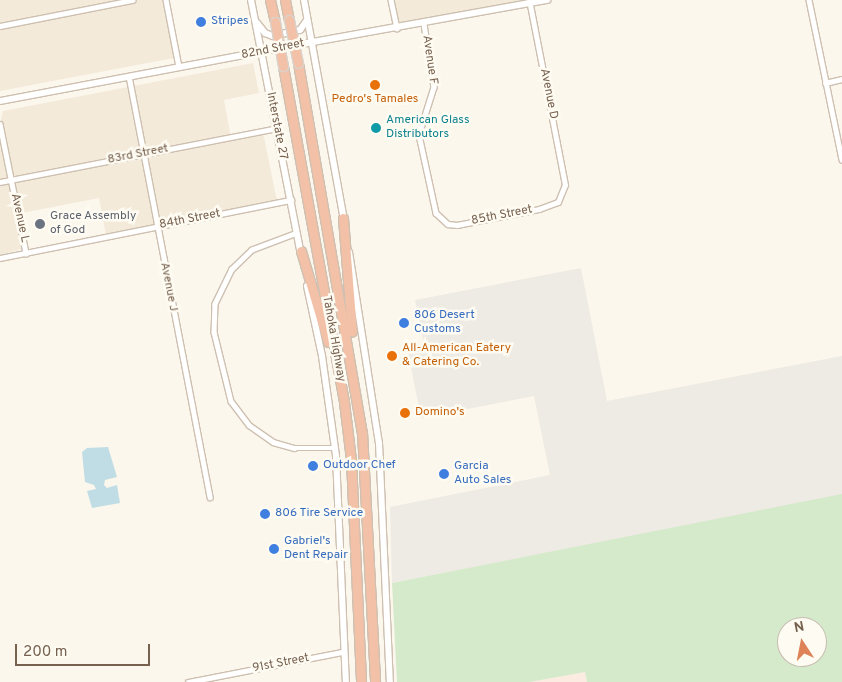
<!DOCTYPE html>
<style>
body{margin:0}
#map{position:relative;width:842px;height:682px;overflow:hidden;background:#fcf7ec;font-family:Overpass,sans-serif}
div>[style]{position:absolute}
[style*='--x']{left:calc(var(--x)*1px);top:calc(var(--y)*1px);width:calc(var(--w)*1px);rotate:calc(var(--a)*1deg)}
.residential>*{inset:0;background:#f3eada}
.commercial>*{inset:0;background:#fbebe1}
.industrial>*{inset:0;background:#eeeae4}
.green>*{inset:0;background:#d4eaca}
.water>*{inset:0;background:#c0dde5}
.roads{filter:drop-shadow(1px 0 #cec0b1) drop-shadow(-1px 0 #cec0b1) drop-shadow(0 1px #cec0b1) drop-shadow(0 -1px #cec0b1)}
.minor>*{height:4.5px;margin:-2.25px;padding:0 2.25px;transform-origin:2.25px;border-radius:2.25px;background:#fff}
.tertiary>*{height:5.5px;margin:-2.75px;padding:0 2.75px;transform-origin:2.75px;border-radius:2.75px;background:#fff}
.secondary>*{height:6px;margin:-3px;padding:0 3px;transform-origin:3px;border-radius:3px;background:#fff}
.motorway>*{height:9px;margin:-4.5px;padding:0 4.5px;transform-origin:4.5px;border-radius:4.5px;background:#f2c1a7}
.bridges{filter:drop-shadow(1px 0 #d9d3ce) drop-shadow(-1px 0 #d9d3ce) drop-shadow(0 1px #d9d3ce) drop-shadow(0 -1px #d9d3ce)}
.motorway-bridge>*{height:9px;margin:-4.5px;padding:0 4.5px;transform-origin:4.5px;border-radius:4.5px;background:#f2c1a7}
.dots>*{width:14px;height:14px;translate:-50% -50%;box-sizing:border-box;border:2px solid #fefbf2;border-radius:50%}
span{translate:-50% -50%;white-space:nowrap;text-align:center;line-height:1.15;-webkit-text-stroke:5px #fefbf2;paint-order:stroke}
.shop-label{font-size:12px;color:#366cbe}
.left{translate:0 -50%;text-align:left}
.street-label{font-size:12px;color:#77614f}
.food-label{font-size:12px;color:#c56008}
.culture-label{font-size:12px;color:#0d838f}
.worship-label{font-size:12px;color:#5b616d}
.north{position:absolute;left:777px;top:617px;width:50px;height:50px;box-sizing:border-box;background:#fefbf2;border:1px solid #c8bdb1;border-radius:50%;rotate:349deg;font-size:14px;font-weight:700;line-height:20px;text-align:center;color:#77614f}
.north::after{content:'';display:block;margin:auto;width:18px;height:22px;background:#de8358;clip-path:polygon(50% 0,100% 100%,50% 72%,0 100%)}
.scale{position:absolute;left:15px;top:644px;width:135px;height:22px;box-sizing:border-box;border:2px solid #77614f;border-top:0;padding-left:6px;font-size:15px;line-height:18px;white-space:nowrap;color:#77614f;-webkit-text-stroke:4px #fefbf2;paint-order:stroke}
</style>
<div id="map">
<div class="residential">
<i style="clip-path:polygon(0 0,163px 0,174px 58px,0 91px)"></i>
<i style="clip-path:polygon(392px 0,533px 0,397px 26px)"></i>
<i style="clip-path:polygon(253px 63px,259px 93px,224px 100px,231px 138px,263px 132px,277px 201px,106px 235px,99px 198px,17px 214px,21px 249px,0 255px,0 147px,6px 145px,1px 118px,3px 111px)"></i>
</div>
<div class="commercial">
<i style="clip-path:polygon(585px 672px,587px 682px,530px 682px)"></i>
</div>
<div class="industrial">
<i style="clip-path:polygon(581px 268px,607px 401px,842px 356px,842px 495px,392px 583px,390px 507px,550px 475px,534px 396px,421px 418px,407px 347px,424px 344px,415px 300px)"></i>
</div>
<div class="green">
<i style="clip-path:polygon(evenodd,842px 494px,842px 682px,587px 682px,585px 672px,530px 682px,397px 682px,392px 583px,842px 494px,787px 627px,817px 627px,817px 657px,787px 657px,787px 627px)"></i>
</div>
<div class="water">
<i style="clip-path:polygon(108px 447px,117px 477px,105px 480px,104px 485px,107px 488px,117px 485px,120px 503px,92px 508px,87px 491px,96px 489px,94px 485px,85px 482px,82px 452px,87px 448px)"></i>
</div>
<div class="roads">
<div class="minor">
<i style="--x:166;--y:0;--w:68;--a:79"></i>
<i style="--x:391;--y:0;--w:29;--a:78"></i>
<i style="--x:809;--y:0;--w:163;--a:78.3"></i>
<i style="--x:424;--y:24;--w:64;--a:81"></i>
<i style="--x:434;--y:87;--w:50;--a:107.4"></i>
<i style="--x:419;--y:135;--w:80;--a:77.7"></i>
<i style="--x:436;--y:213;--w:16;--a:43"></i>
<i style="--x:448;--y:224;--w:9;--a:6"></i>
<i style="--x:457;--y:225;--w:84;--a:-11"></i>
<i style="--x:539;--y:209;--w:20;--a:-20"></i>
<i style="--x:558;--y:202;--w:18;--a:-68"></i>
<i style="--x:565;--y:185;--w:188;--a:-101"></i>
<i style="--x:0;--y:26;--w:135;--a:-11.1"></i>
<i style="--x:129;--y:76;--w:429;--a:79.1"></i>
<i style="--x:825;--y:83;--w:17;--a:-13"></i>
<i style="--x:0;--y:124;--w:132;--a:78.6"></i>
<i style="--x:0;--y:182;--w:282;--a:-11"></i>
<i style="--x:297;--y:233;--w:48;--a:159.3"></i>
<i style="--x:252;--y:250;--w:28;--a:136"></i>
<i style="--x:232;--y:269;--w:39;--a:116"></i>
<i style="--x:215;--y:304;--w:28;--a:92"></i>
<i style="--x:214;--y:332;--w:71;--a:76.2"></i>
<i style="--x:231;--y:401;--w:30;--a:53"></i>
<i style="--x:249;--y:425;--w:29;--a:35"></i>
<i style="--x:273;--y:442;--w:22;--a:16"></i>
<i style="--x:294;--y:448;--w:41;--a:0"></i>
<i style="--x:0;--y:258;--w:297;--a:-11.3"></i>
<i style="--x:188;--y:682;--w:158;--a:-11"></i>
</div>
<div class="tertiary">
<i style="--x:313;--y:42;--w:238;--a:-10.2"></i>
</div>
<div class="secondary">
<i style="--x:251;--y:0;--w:259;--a:78.9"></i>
<i style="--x:304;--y:0;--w:224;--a:79.7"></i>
<i style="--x:257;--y:23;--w:13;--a:51"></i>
<i style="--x:265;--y:33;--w:9;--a:21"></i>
<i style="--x:273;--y:36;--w:28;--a:-13"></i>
<i style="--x:300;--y:30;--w:12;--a:-55"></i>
<i style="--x:0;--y:101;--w:319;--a:-10.7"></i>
<i style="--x:349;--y:252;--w:193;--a:81.1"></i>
<i style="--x:379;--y:443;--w:239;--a:87.4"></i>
<i style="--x:307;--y:286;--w:72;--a:77.9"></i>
<i style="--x:322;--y:356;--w:101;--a:82"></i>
<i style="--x:336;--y:456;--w:226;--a:87.5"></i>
</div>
<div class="motorway">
<i style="--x:270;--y:0;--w:23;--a:77"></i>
<i style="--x:285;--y:0;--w:20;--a:79"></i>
<i style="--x:298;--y:63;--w:375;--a:80.2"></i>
<i style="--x:362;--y:432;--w:250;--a:87"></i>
<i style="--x:283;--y:66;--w:341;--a:79.7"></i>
<i style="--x:344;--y:402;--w:58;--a:83.1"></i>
<i style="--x:351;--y:460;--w:222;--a:87.4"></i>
<i style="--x:343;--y:218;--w:114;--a:85.5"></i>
<i style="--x:301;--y:251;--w:95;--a:73.5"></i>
</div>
</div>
<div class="bridges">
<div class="motorway-bridge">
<i style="--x:289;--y:20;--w:44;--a:78.2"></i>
<i style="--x:275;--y:22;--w:45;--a:79.7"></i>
</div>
</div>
<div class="dots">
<i style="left:201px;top:22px;background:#3f7fe0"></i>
<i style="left:375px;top:85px;background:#e8710a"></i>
<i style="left:376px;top:128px;background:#0f9aa8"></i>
<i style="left:40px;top:224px;background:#6b7280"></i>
<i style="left:404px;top:323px;background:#3f7fe0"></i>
<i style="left:392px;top:356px;background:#e8710a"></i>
<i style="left:405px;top:413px;background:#e8710a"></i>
<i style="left:313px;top:466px;background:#3f7fe0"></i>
<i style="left:444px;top:474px;background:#3f7fe0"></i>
<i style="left:265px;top:514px;background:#3f7fe0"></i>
<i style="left:274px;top:549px;background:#3f7fe0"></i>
</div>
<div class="shop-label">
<span class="left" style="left:211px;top:22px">Stripes</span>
<span class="left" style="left:414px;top:323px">806 Desert<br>Customs</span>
<span class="left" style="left:323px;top:466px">Outdoor Chef</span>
<span class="left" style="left:454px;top:474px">Garcia<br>Auto Sales</span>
<span class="left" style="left:275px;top:514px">806 Tire Service</span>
<span class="left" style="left:284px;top:549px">Gabriel's<br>Dent Repair</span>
</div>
<div class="street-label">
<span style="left:273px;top:50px;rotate:-11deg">82nd Street</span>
<span style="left:429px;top:60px;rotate:82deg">Avenue F</span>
<span style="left:548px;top:94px;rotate:79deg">Avenue D</span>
<span style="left:276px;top:126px;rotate:79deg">Interstate 27</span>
<span style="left:138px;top:155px;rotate:-11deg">83rd Street</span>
<span style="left:502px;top:216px;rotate:-11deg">85th Street</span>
<span style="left:19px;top:218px;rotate:78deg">Avenue L</span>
<span style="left:190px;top:220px;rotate:-11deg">84th Street</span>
<span style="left:168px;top:287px;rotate:79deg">Avenue J</span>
<span style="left:333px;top:339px;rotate:80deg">Tahoka Highway</span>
<span style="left:281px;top:664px;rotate:-11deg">91st Street</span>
</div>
<div class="food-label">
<span style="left:375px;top:100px">Pedro's Tamales</span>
<span class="left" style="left:402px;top:356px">All-American Eatery<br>&amp; Catering Co.</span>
<span class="left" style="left:415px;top:413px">Domino's</span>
</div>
<div class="culture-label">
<span class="left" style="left:386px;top:128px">American Glass<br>Distributors</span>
</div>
<div class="worship-label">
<span class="left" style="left:50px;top:224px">Grace Assembly<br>of God</span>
</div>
<div class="north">N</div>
<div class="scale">200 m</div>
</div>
